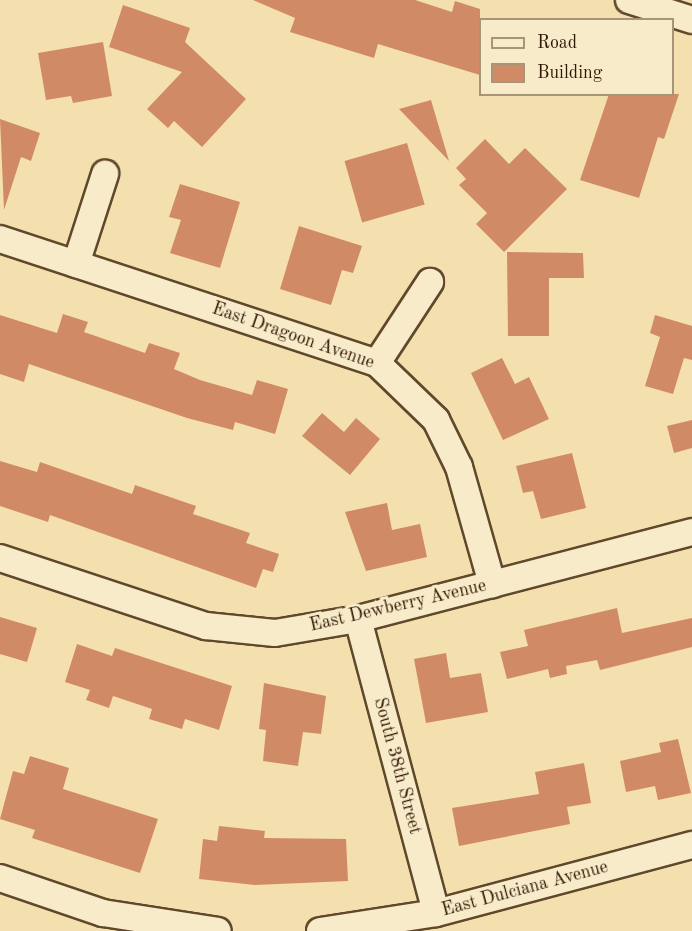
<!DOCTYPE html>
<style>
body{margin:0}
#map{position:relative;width:692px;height:931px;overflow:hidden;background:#f4e0ae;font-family:"Old Standard TT",serif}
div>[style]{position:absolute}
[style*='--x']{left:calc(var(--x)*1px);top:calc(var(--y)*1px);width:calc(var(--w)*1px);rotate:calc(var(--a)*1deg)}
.building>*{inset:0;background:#d18a66;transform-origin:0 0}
.roads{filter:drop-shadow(2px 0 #60482c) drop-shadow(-2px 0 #60482c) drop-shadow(0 2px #60482c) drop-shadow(0 -2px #60482c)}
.street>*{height:26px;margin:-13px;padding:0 13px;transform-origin:13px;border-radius:13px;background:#f8ebca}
span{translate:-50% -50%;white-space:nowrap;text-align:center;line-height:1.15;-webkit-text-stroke:6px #f8ebca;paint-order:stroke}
.street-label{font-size:18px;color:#2e1500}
.legend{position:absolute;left:479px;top:18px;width:195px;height:78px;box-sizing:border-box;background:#f8ebca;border:2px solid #a79579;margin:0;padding:8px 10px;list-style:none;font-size:18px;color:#2e1500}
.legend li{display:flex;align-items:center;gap:12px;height:30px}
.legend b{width:30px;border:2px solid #a79579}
</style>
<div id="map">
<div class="building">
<i style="clip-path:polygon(253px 0,415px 0,452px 12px,455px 1px,480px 9px,480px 75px,378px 44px,374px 58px,290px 32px,295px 18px)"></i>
<i style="clip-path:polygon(123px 5px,190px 28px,185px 42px,246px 99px,202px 147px,174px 121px,168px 128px,147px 109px,182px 72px,109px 47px)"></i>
<i style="clip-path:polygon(103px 42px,112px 96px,73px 103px,71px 96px,46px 100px,38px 53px)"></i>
<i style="clip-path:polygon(609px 94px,679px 94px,664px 139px,658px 137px,639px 198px,580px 180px)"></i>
<i style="clip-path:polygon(431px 100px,449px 161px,399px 109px)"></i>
<i style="clip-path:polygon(0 119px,40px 133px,31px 161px,21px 157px,4px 210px)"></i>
<i style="clip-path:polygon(485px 139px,509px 164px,525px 148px,567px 189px,504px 252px,476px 224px,487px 213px,459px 185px,466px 179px,456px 168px)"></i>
<i style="left:407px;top:143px;width:64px;height:65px;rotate:74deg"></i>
<i style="clip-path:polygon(180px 184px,240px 202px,220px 268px,170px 253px,181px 220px,169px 217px)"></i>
<i style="clip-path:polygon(299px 226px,362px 246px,353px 273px,342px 270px,331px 305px,280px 289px)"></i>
<i style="clip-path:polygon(507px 252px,583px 253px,584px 278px,549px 278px,549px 336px,508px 336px)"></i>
<i style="clip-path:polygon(63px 314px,88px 322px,84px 332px,145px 353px,149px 343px,180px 353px,174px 369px,200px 380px,252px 395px,257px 380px,288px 389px,275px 434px,235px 422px,233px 430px,187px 418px,29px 364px,24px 382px,0 374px,0 315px,57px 333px)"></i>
<i style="clip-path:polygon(655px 315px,692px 326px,692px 360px,684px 358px,673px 394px,645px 386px,660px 337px,650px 333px)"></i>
<i style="clip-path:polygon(502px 358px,515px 384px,529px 377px,549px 419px,503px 440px,471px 373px)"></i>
<i style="clip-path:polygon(322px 413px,344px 432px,356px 418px,380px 439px,350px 475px,302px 436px)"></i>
<i style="clip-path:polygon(692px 420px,692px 448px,674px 453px,667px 426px)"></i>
<i style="clip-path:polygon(572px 453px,586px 508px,541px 519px,533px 491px,523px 493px,516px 466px)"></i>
<i style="clip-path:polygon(0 461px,37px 472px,40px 462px,132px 494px,135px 485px,196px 506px,193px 514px,250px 533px,246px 543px,279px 554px,273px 572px,263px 569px,256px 588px,50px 515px,48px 522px,0 506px)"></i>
<i style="clip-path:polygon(387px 503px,392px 530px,420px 524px,427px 557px,366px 571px,345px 512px)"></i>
<i style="clip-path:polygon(617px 608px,622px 633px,692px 618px,692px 647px,600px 670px,597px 660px,566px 666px,567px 674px,550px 678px,548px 669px,507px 679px,500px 652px,528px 646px,524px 630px)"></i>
<i style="clip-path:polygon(0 617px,37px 628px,27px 662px,0 654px)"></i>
<i style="clip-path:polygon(77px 644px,112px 656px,115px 648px,232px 686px,219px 730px,185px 719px,182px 729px,149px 719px,152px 709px,113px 696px,109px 708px,86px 700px,90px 690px,65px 682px)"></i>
<i style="clip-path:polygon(446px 653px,450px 678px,481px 673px,488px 712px,426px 723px,414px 659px)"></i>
<i style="clip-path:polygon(264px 683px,326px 696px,321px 734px,303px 732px,298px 766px,263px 761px,266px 730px,259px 729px)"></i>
<i style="clip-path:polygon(678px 739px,691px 793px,658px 800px,655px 786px,626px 792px,620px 761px,661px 752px,659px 743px)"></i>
<i style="clip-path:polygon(30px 756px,69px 768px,63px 789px,158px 819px,140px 873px,32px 838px,35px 830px,0 819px,13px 771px,24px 774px)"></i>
<i style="clip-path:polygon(584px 763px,591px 803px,567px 807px,570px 824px,459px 846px,452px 808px,539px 794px,535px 772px)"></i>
<i style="clip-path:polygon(219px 826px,265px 831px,264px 838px,346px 839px,348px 881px,255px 885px,199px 879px,203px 839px,217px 841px)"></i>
</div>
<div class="roads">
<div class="street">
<i style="--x:629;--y:0;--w:66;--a:17.6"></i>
<i style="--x:0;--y:239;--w:397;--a:18.2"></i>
<i style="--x:377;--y:363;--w:82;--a:44"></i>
<i style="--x:436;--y:420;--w:52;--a:63.9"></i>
<i style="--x:459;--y:467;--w:122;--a:74.2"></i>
<i style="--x:76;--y:264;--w:95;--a:-72.1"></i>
<i style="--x:377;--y:363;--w:97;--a:-56.8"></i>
<i style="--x:0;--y:558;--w:217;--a:18.3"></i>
<i style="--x:206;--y:626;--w:69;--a:5.8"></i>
<i style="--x:275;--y:633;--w:84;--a:-9.6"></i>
<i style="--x:358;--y:619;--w:345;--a:-14.6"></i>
<i style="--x:358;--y:619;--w:304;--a:75.1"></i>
<i style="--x:0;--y:878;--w:109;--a:18.8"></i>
<i style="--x:103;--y:913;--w:116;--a:8.9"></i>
<i style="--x:320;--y:931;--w:117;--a:-8.8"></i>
<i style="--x:436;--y:913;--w:265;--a:-14.9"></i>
</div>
</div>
<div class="street-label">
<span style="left:293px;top:336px;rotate:19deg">East Dragoon Avenue</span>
<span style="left:398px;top:606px;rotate:-13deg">East Dewberry Avenue</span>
<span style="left:397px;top:766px;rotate:75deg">South 38th Street</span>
<span style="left:525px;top:889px;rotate:-15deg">East Dulciana Avenue</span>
</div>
<ul class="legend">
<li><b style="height:8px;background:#f8ebca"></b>Road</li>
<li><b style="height:16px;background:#d18a66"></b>Building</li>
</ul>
</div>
